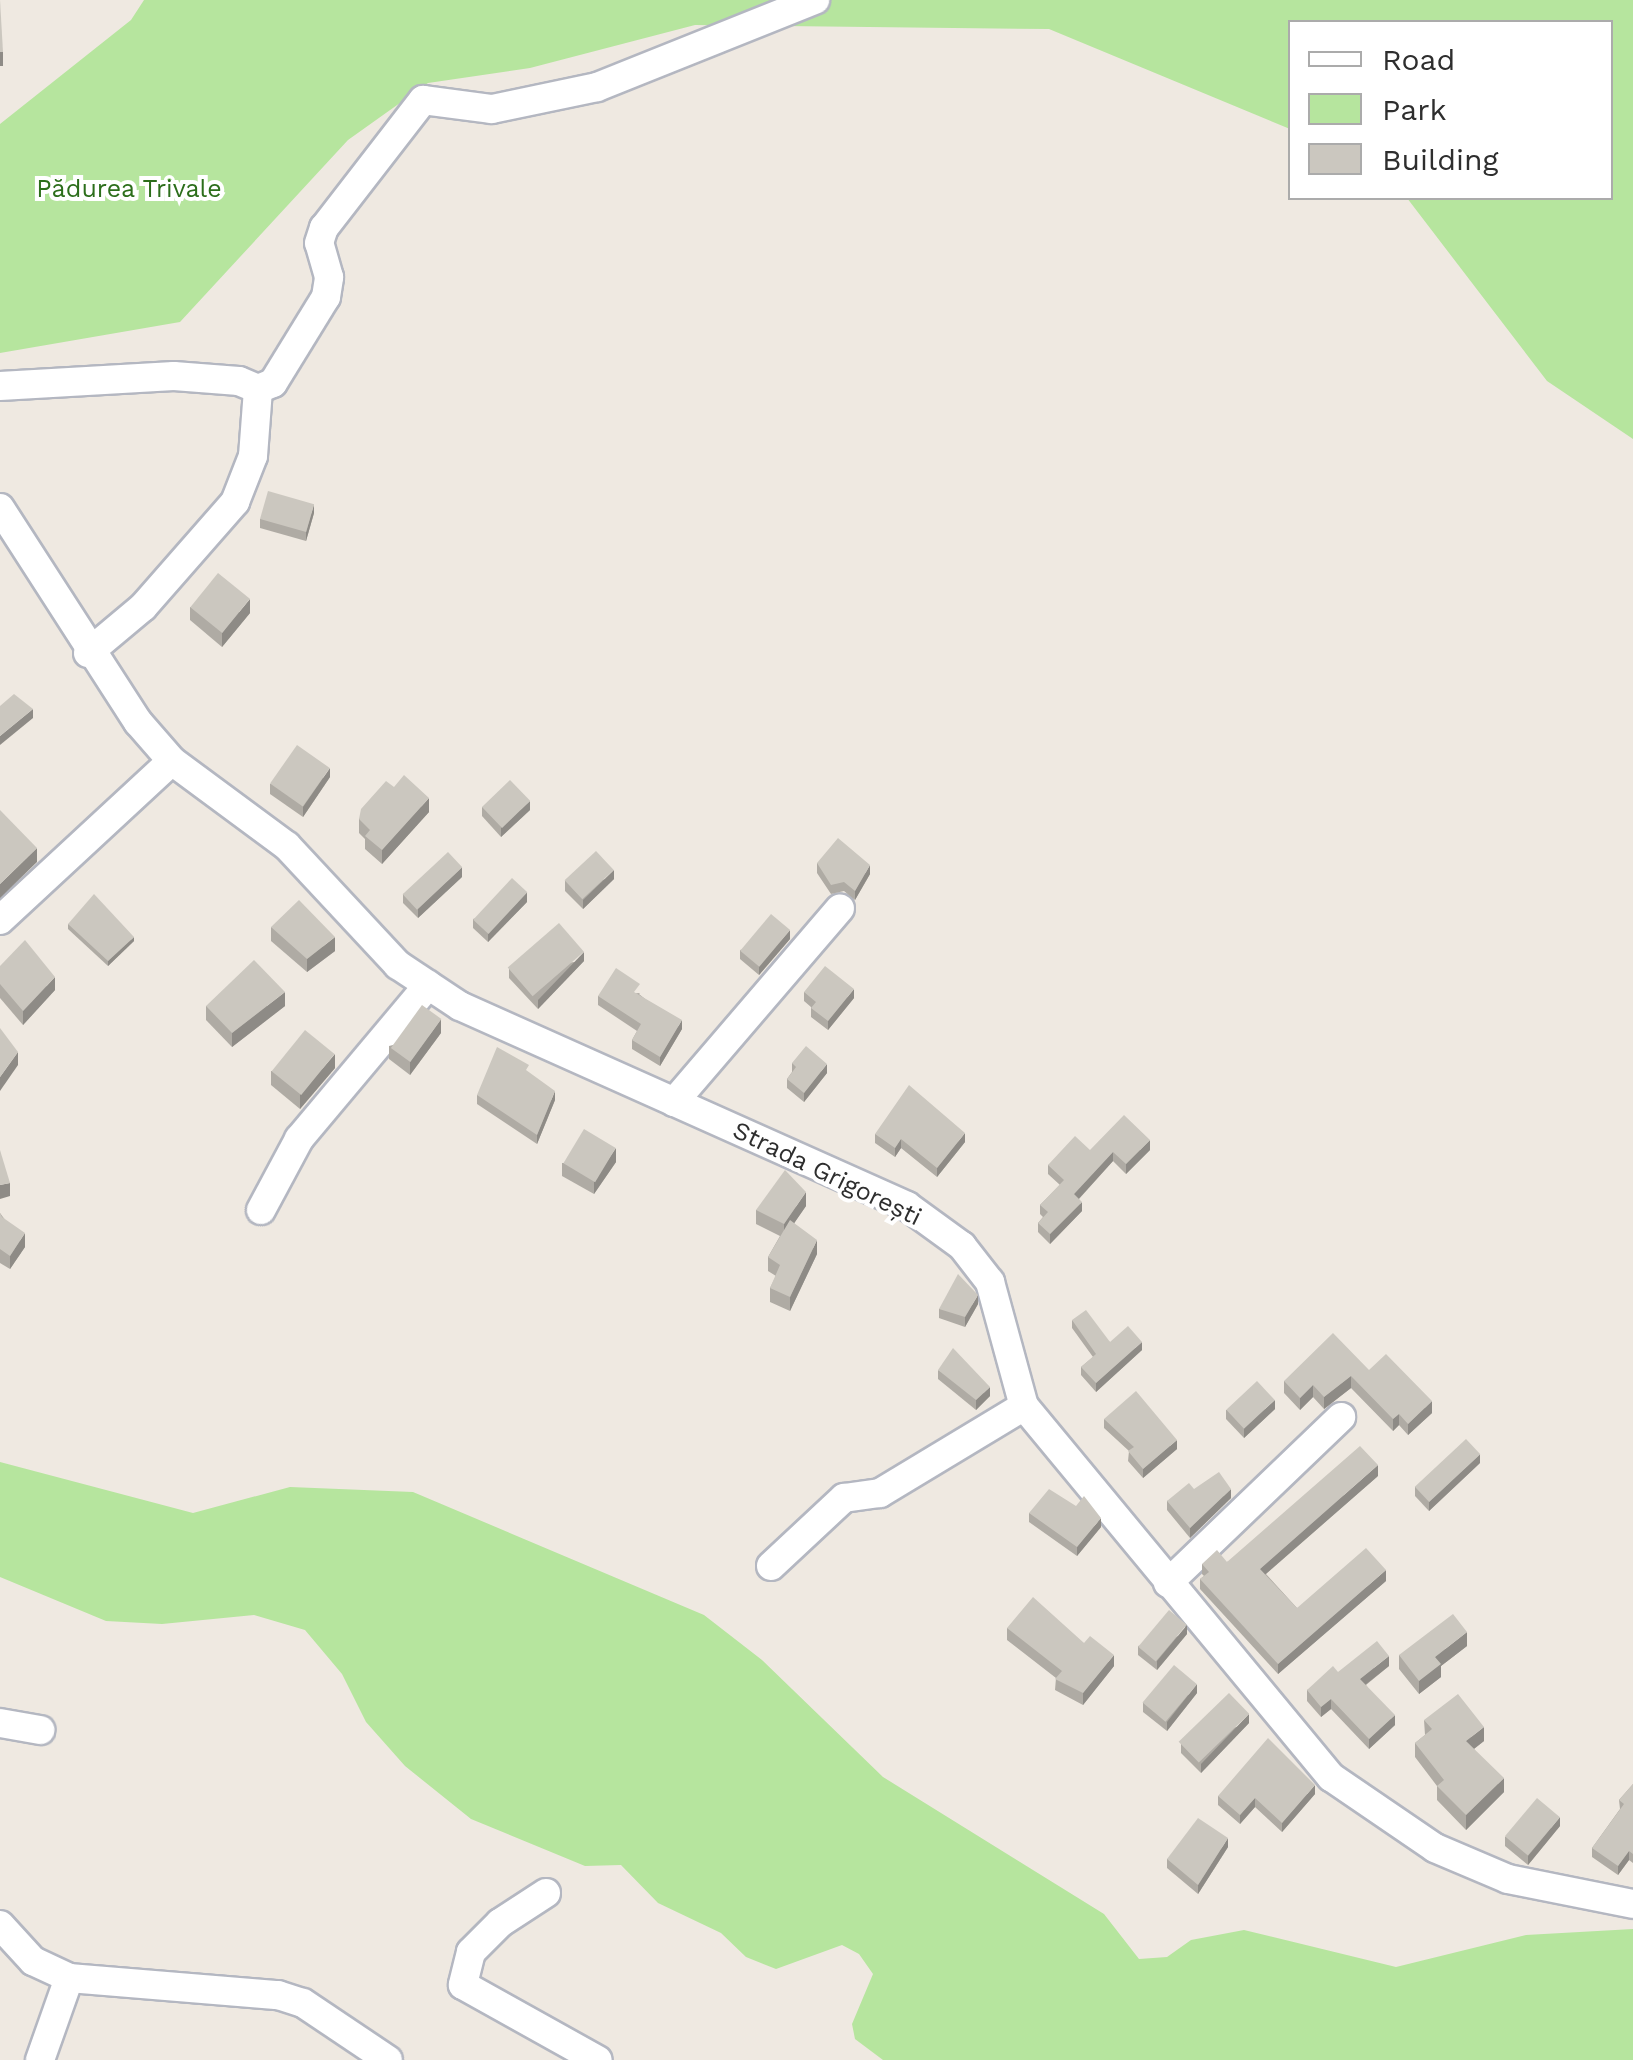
<!DOCTYPE html>
<meta charset="utf-8">
<style>
body{margin:0}
#map{position:relative;width:1633px;height:2060px;overflow:hidden;background:#efe9e1;font-family:"Work Sans",sans-serif}
div>[style]{position:absolute}
[style*='--x']{left:calc(var(--x)*1px);top:calc(var(--y)*1px);width:calc(var(--w)*1px);rotate:calc(var(--a)*1deg)}
.green>*{inset:0;background:#b6e59e}
.roads{filter:drop-shadow(2px 0 #b4b7c1) drop-shadow(-2px 0 #b4b7c1) drop-shadow(0 2px #b4b7c1) drop-shadow(0 -2px #b4b7c1)}
.minor>*{height:28px;margin:-14px;padding:0 14px;transform-origin:14px;border-radius:14px;background:#fff}
.wall>*{inset:0;background:#afaba4}
.shaded-wall>*{inset:0;background:#8e8b86;transform-origin:0 0}
.building>*{inset:0;background:#cbc7bf;transform-origin:0 0}
span{translate:-50% -50%;white-space:nowrap;text-align:center;line-height:1.15;-webkit-text-stroke:8px #fff;paint-order:stroke}
.park-label{font-size:25px;color:#2c6e1b}
.street-label{font-size:25px;color:#2e2e2e}
.legend{position:absolute;left:1288px;top:20px;width:325px;height:180px;box-sizing:border-box;background:#fff;border:2px solid #ababab;margin:0;padding:12px 18px;list-style:none;font-size:30px;color:#2e2e2e}
.legend li{display:flex;align-items:center;gap:20px;height:50px}
.legend b{width:50px;border:2px solid #ababab}
</style>
<div id="map">
<div class="green">
<i style="clip-path:polygon(144px 0,1633px 0,1633px 439px,1547px 381px,1407px 198px,1610px 198px,1610px 22px,1290px 22px,1290px 129px,1049px 29px,695px 25px,530px 68px,428px 83px,348px 140px,180px 322px,0 353px,0 124px,131px 20px)"></i>
<i style="clip-path:polygon(0 1462px,193px 1513px,290px 1487px,413px 1492px,704px 1615px,762px 1660px,883px 1777px,1104px 1914px,1139px 1959px,1167px 1957px,1191px 1940px,1244px 1930px,1396px 1967px,1526px 1935px,1633px 1929px,1633px 2060px,883px 2060px,855px 2039px,852px 2024px,873px 1974px,859px 1954px,842px 1945px,776px 1969px,746px 1957px,721px 1933px,658px 1903px,621px 1865px,585px 1866px,471px 1819px,405px 1766px,366px 1722px,342px 1674px,305px 1630px,254px 1615px,162px 1624px,106px 1621px,0 1577px)"></i>
</div>
<div class="roads">
<div class="minor">
<i style="--x:0;--y:386;--w:174;--a:-3.3"></i>
<i style="--x:174;--y:376;--w:65;--a:4.4"></i>
<i style="--x:239;--y:381;--w:21;--a:23"></i>
<i style="--x:258;--y:389;--w:16;--a:-22"></i>
<i style="--x:273;--y:383;--w:101;--a:-58.4"></i>
<i style="--x:326;--y:297;--w:20;--a:-81"></i>
<i style="--x:329;--y:277;--w:35;--a:-106"></i>
<i style="--x:319;--y:243;--w:16;--a:-72"></i>
<i style="--x:324;--y:228;--w:162;--a:-52.3"></i>
<i style="--x:423;--y:100;--w:70;--a:7.4"></i>
<i style="--x:492;--y:109;--w:107;--a:-11.8"></i>
<i style="--x:597;--y:87;--w:235;--a:-21.8"></i>
<i style="--x:0;--y:508;--w:255;--a:57.2"></i>
<i style="--x:138;--y:722;--w:52;--a:48.9"></i>
<i style="--x:172;--y:761;--w:143;--a:36.5"></i>
<i style="--x:287;--y:846;--w:163;--a:47"></i>
<i style="--x:398;--y:965;--w:74;--a:33.5"></i>
<i style="--x:460;--y:1006;--w:490;--a:24.1"></i>
<i style="--x:907;--y:1206;--w:68;--a:36"></i>
<i style="--x:962;--y:1246;--w:46;--a:52.1"></i>
<i style="--x:990;--y:1282;--w:129;--a:74.7"></i>
<i style="--x:1024;--y:1406;--w:482;--a:50.4"></i>
<i style="--x:1331;--y:1777;--w:126;--a:34.3"></i>
<i style="--x:1435;--y:1848;--w:79;--a:23"></i>
<i style="--x:1508;--y:1879;--w:127;--a:11.3"></i>
<i style="--x:88;--y:653;--w:72;--a:-39.9"></i>
<i style="--x:143;--y:607;--w:140;--a:-48.8"></i>
<i style="--x:235;--y:502;--w:49;--a:-68.6"></i>
<i style="--x:253;--y:456;--w:67;--a:-85.7"></i>
<i style="--x:0;--y:920;--w:234;--a:-42.8"></i>
<i style="--x:674;--y:1102;--w:255;--a:-49.4"></i>
<i style="--x:261;--y:1210;--w:81;--a:-61.8"></i>
<i style="--x:299;--y:1139;--w:201;--a:-50"></i>
<i style="--x:771;--y:1566;--w:100;--a:-43"></i>
<i style="--x:844;--y:1498;--w:36;--a:-8"></i>
<i style="--x:880;--y:1493;--w:168;--a:-31.1"></i>
<i style="--x:1168;--y:1583;--w:240;--a:-43.8"></i>
<i style="--x:0;--y:1723;--w:41;--a:9.9"></i>
<i style="--x:546;--y:1893;--w:55;--a:146.9"></i>
<i style="--x:500;--y:1923;--w:41;--a:135"></i>
<i style="--x:471;--y:1952;--w:34;--a:104"></i>
<i style="--x:463;--y:1985;--w:154;--a:29.1"></i>
<i style="--x:0;--y:1925;--w:49;--a:47.5"></i>
<i style="--x:33;--y:1961;--w:40;--a:25"></i>
<i style="--x:69;--y:1978;--w:210;--a:4.7"></i>
<i style="--x:278;--y:1995;--w:26;--a:18"></i>
<i style="--x:303;--y:2003;--w:102;--a:33.8"></i>
<i style="--x:40;--y:2060;--w:87;--a:-70.5"></i>
</div>
</div>
<div class="wall">
<i style="clip-path:polygon(314px 513px,306px 541px,260px 528px,260px 519px)"></i>
<i style="clip-path:polygon(190px 607px,250px 613px,222px 647px,190px 620px)"></i>
<i style="clip-path:polygon(330px 777px,303px 817px,270px 794px,270px 784px)"></i>
<i style="clip-path:polygon(394px 787px,429px 812px,382px 864px,365px 849px,365px 839px,359px 833px,359px 819px)"></i>
<i style="clip-path:polygon(482px 807px,530px 810px,501px 837px,482px 816px)"></i>
<i style="clip-path:polygon(817px 863px,870px 874px,855px 900px,844px 891px,831px 894px,817px 873px)"></i>
<i style="clip-path:polygon(462px 877px,418px 918px,403px 903px,403px 894px)"></i>
<i style="clip-path:polygon(614px 879px,583px 909px,565px 891px,565px 881px)"></i>
<i style="clip-path:polygon(527px 902px,488px 942px,473px 928px,473px 919px)"></i>
<i style="clip-path:polygon(68px 924px,134px 941px,108px 966px,68px 929px)"></i>
<i style="clip-path:polygon(271px 927px,335px 951px,307px 972px,271px 941px)"></i>
<i style="clip-path:polygon(790px 939px,759px 975px,740px 959px,740px 950px)"></i>
<i style="clip-path:polygon(584px 961px,538px 1009px,509px 978px,509px 969px)"></i>
<i style="clip-path:polygon(0 966px,55px 990px,23px 1025px,0 998px)"></i>
<i style="clip-path:polygon(804px 992px,854px 998px,828px 1030px,811px 1017px,811px 1007px,804px 1001px)"></i>
<i style="clip-path:polygon(640px 993px,639px 994px,682px 1029px,660px 1066px,632px 1049px,632px 1040px,637px 1031px,598px 1005px,598px 996px)"></i>
<i style="clip-path:polygon(206px 1006px,285px 1006px,232px 1047px,206px 1020px)"></i>
<i style="clip-path:polygon(441px 1033px,410px 1075px,389px 1059px,389px 1046px)"></i>
<i style="clip-path:polygon(792px 1063px,827px 1073px,804px 1102px,787px 1088px,787px 1079px,792px 1072px)"></i>
<i style="clip-path:polygon(335px 1068px,300px 1109px,271px 1085px,271px 1071px)"></i>
<i style="clip-path:polygon(477px 1095px,555px 1100px,537px 1144px,477px 1104px)"></i>
<i style="clip-path:polygon(875px 1134px,965px 1142px,937px 1177px,901px 1148px,895px 1157px,875px 1143px)"></i>
<i style="clip-path:polygon(1090px 1150px,1150px 1150px,1126px 1174px,1113px 1161px,1079px 1199px,1082px 1211px,1050px 1244px,1038px 1232px,1038px 1223px,1043px 1217px,1040px 1214px,1040px 1205px,1060px 1185px,1048px 1174px,1048px 1165px)"></i>
<i style="clip-path:polygon(616px 1162px,594px 1194px,562px 1176px,562px 1163px)"></i>
<i style="clip-path:polygon(806px 1206px,794px 1223px,817px 1254px,790px 1311px,770px 1302px,770px 1288px,776px 1276px,768px 1271px,768px 1257px,780px 1236px,756px 1224px,756px 1210px)"></i>
<i style="clip-path:polygon(0 1213px,25px 1247px,10px 1269px,0 1263px)"></i>
<i style="clip-path:polygon(978px 1304px,965px 1327px,939px 1318px,939px 1309px)"></i>
<i style="clip-path:polygon(1072px 1320px,1110px 1342px,1142px 1350px,1096px 1392px,1081px 1375px,1081px 1367px,1093px 1357px,1072px 1328px)"></i>
<i style="clip-path:polygon(938px 1370px,990px 1396px,976px 1410px,938px 1379px)"></i>
<i style="clip-path:polygon(1369px 1370px,1432px 1413px,1408px 1435px,1399px 1425px,1393px 1431px,1351px 1388px,1324px 1409px,1313px 1397px,1300px 1410px,1284px 1393px,1284px 1381px)"></i>
<i style="clip-path:polygon(1275px 1409px,1244px 1438px,1226px 1419px,1226px 1410px)"></i>
<i style="clip-path:polygon(1104px 1419px,1177px 1449px,1143px 1478px,1128px 1461px,1129px 1451px,1104px 1428px)"></i>
<i style="clip-path:polygon(1480px 1463px,1429px 1511px,1415px 1496px,1415px 1487px)"></i>
<i style="clip-path:polygon(1378px 1476px,1266px 1574px,1297px 1608px,1386px 1581px,1278px 1674px,1200px 1589px,1200px 1579px,1204px 1576px,1202px 1574px,1202px 1564px,1227px 1562px)"></i>
<i style="clip-path:polygon(1194px 1489px,1231px 1498px,1190px 1538px,1167px 1510px,1167px 1501px)"></i>
<i style="clip-path:polygon(1029px 1513px,1101px 1527px,1077px 1556px,1029px 1522px)"></i>
<i style="clip-path:polygon(1007px 1628px,1084px 1643px,1114px 1666px,1083px 1705px,1055px 1690px,1056px 1678px,1007px 1640px)"></i>
<i style="clip-path:polygon(1187px 1634px,1157px 1670px,1138px 1655px,1138px 1646px)"></i>
<i style="clip-path:polygon(1467px 1646px,1441px 1666px,1441px 1677px,1419px 1694px,1399px 1669px,1399px 1655px)"></i>
<i style="clip-path:polygon(1389px 1666px,1366px 1685px,1395px 1725px,1369px 1749px,1331px 1709px,1321px 1717px,1307px 1701px,1307px 1690px,1338px 1672px)"></i>
<i style="clip-path:polygon(1197px 1693px,1167px 1731px,1143px 1712px,1143px 1703px)"></i>
<i style="clip-path:polygon(1424px 1720px,1484px 1741px,1474px 1749px,1504px 1792px,1466px 1830px,1437px 1800px,1437px 1786px,1415px 1757px,1415px 1743px,1425px 1735px)"></i>
<i style="clip-path:polygon(1249px 1723px,1201px 1773px,1181px 1753px,1181px 1744px)"></i>
<i style="clip-path:polygon(1633px 1784px,1633px 1863px,1629px 1860px,1618px 1875px,1592px 1857px,1592px 1848px,1620px 1809px,1619px 1800px)"></i>
<i style="clip-path:polygon(1315px 1794px,1282px 1832px,1255px 1807px,1240px 1824px,1218px 1805px,1218px 1796px)"></i>
<i style="clip-path:polygon(1560px 1826px,1528px 1865px,1505px 1846px,1505px 1837px)"></i>
<i style="clip-path:polygon(1228px 1847px,1198px 1894px,1167px 1868px,1167px 1859px)"></i>
</div>
<div class="shaded-wall">
<i style="left:0;top:52px;width:3px;height:14px"></i>
<i style="clip-path:polygon(314px 504px,314px 513px,306px 541px,306px 532px)"></i>
<i style="clip-path:polygon(250px 599px,250px 613px,222px 647px,222px 633px)"></i>
<i style="clip-path:polygon(33px 709px,33px 718px,0 745px,0 736px)"></i>
<i style="clip-path:polygon(330px 768px,330px 777px,303px 817px,303px 807px)"></i>
<i style="clip-path:polygon(429px 798px,429px 812px,382px 864px,382px 850px)"></i>
<i style="clip-path:polygon(530px 801px,530px 810px,501px 837px,501px 828px)"></i>
<i style="clip-path:polygon(37px 848px,37px 862px,0 898px,0 884px)"></i>
<i style="clip-path:polygon(870px 865px,870px 874px,855px 900px,855px 891px)"></i>
<i style="clip-path:polygon(462px 867px,462px 877px,418px 918px,418px 909px)"></i>
<i style="clip-path:polygon(614px 870px,614px 879px,583px 909px,583px 900px)"></i>
<i style="clip-path:polygon(527px 892px,527px 902px,488px 942px,488px 933px)"></i>
<i style="clip-path:polygon(790px 930px,790px 939px,759px 975px,759px 966px)"></i>
<i style="clip-path:polygon(134px 937px,134px 941px,108px 966px,108px 961px)"></i>
<i style="clip-path:polygon(335px 937px,335px 951px,307px 972px,307px 959px)"></i>
<i style="clip-path:polygon(584px 952px,584px 961px,538px 1009px,538px 1000px)"></i>
<i style="clip-path:polygon(55px 977px,55px 990px,23px 1025px,23px 1011px)"></i>
<i style="clip-path:polygon(854px 989px,854px 998px,828px 1030px,828px 1021px)"></i>
<i style="clip-path:polygon(285px 992px,285px 1006px,232px 1047px,232px 1033px)"></i>
<i style="clip-path:polygon(441px 1019px,441px 1033px,410px 1075px,410px 1062px)"></i>
<i style="clip-path:polygon(682px 1020px,682px 1029px,660px 1066px,660px 1057px)"></i>
<i style="clip-path:polygon(18px 1052px,18px 1065px,0 1091px,0 1077px)"></i>
<i style="clip-path:polygon(335px 1054px,335px 1068px,300px 1109px,300px 1095px)"></i>
<i style="clip-path:polygon(827px 1064px,827px 1073px,804px 1102px,804px 1093px)"></i>
<i style="clip-path:polygon(555px 1091px,555px 1100px,537px 1144px,537px 1135px)"></i>
<i style="clip-path:polygon(965px 1133px,965px 1142px,937px 1177px,937px 1168px)"></i>
<i style="clip-path:polygon(901px 1139px,901px 1148px,895px 1157px,895px 1148px)"></i>
<i style="clip-path:polygon(1150px 1140px,1150px 1150px,1126px 1174px,1126px 1164px)"></i>
<i style="clip-path:polygon(616px 1148px,616px 1162px,594px 1194px,594px 1180px)"></i>
<i style="clip-path:polygon(1113px 1152px,1113px 1161px,1074px 1204px,1074px 1194px)"></i>
<i style="clip-path:polygon(10px 1183px,10px 1196px,0 1199px,0 1185px)"></i>
<i style="clip-path:polygon(806px 1192px,806px 1206px,784px 1238px,784px 1224px)"></i>
<i style="clip-path:polygon(1082px 1202px,1082px 1211px,1050px 1244px,1050px 1234px)"></i>
<i style="clip-path:polygon(25px 1233px,25px 1247px,10px 1269px,10px 1256px)"></i>
<i style="clip-path:polygon(817px 1240px,817px 1254px,790px 1311px,790px 1297px)"></i>
<i style="clip-path:polygon(978px 1295px,978px 1304px,965px 1327px,965px 1317px)"></i>
<i style="clip-path:polygon(1142px 1342px,1142px 1350px,1096px 1392px,1096px 1383px)"></i>
<i style="clip-path:polygon(1351px 1376px,1351px 1388px,1324px 1409px,1324px 1397px)"></i>
<i style="clip-path:polygon(1313px 1385px,1313px 1397px,1300px 1410px,1300px 1398px)"></i>
<i style="clip-path:polygon(990px 1387px,990px 1396px,976px 1410px,976px 1400px)"></i>
<i style="clip-path:polygon(1275px 1400px,1275px 1409px,1244px 1438px,1244px 1428px)"></i>
<i style="clip-path:polygon(1432px 1401px,1432px 1413px,1408px 1435px,1408px 1424px)"></i>
<i style="clip-path:polygon(1399px 1414px,1399px 1425px,1393px 1431px,1393px 1419px)"></i>
<i style="clip-path:polygon(1177px 1440px,1177px 1449px,1143px 1478px,1143px 1469px)"></i>
<i style="clip-path:polygon(1480px 1454px,1480px 1463px,1429px 1511px,1429px 1502px)"></i>
<i style="clip-path:polygon(1378px 1465px,1378px 1476px,1260px 1579px,1260px 1569px)"></i>
<i style="clip-path:polygon(1231px 1489px,1231px 1498px,1190px 1538px,1190px 1528px)"></i>
<i style="clip-path:polygon(1101px 1518px,1101px 1527px,1077px 1556px,1077px 1547px)"></i>
<i style="clip-path:polygon(1386px 1570px,1386px 1581px,1278px 1674px,1278px 1664px)"></i>
<i style="clip-path:polygon(1187px 1625px,1187px 1634px,1157px 1670px,1157px 1661px)"></i>
<i style="clip-path:polygon(1467px 1632px,1467px 1646px,1441px 1666px,1441px 1677px,1419px 1694px,1419px 1681px,1435px 1657px)"></i>
<i style="clip-path:polygon(1114px 1655px,1114px 1666px,1083px 1705px,1083px 1693px)"></i>
<i style="clip-path:polygon(1389px 1656px,1389px 1666px,1360px 1689px,1360px 1679px)"></i>
<i style="clip-path:polygon(1197px 1684px,1197px 1693px,1167px 1731px,1167px 1722px)"></i>
<i style="clip-path:polygon(1331px 1699px,1331px 1709px,1321px 1717px,1321px 1707px)"></i>
<i style="clip-path:polygon(1249px 1714px,1249px 1723px,1201px 1773px,1201px 1764px)"></i>
<i style="clip-path:polygon(1395px 1715px,1395px 1725px,1369px 1749px,1369px 1739px)"></i>
<i style="clip-path:polygon(1484px 1727px,1484px 1741px,1466px 1755px,1466px 1741px)"></i>
<i style="clip-path:polygon(1504px 1778px,1504px 1792px,1466px 1830px,1466px 1815px)"></i>
<i style="clip-path:polygon(1315px 1785px,1315px 1794px,1282px 1832px,1282px 1823px)"></i>
<i style="clip-path:polygon(1255px 1798px,1255px 1807px,1240px 1824px,1240px 1815px)"></i>
<i style="clip-path:polygon(1560px 1817px,1560px 1826px,1528px 1865px,1528px 1856px)"></i>
<i style="clip-path:polygon(1228px 1838px,1228px 1847px,1198px 1894px,1198px 1885px)"></i>
<i style="clip-path:polygon(1629px 1851px,1629px 1860px,1618px 1875px,1618px 1866px)"></i>
</div>
<div class="building">
<i style="clip-path:polygon(0 0,3px 52px,0 52px)"></i>
<i style="left:268px;top:491px;width:48px;height:29px;rotate:16deg"></i>
<i style="left:218px;top:573px;width:41px;height:44px;rotate:39deg"></i>
<i style="clip-path:polygon(14px 694px,33px 709px,0 736px,0 706px)"></i>
<i style="left:297px;top:745px;width:40px;height:47px;rotate:35deg"></i>
<i style="clip-path:polygon(404px 775px,429px 798px,382px 850px,365px 836px,370px 830px,359px 819px,361px 809px,386px 781px,394px 787px)"></i>
<i style="left:510px;top:780px;width:29px;height:39px;rotate:46deg"></i>
<i style="clip-path:polygon(0 810px,37px 848px,0 884px)"></i>
<i style="clip-path:polygon(838px 838px,870px 865px,855px 891px,844px 882px,831px 885px,817px 863px)"></i>
<i style="left:596px;top:851px;width:26px;height:43px;rotate:47deg"></i>
<i style="left:448px;top:852px;width:21px;height:62px;rotate:47deg"></i>
<i style="left:512px;top:878px;width:21px;height:57px;rotate:43deg"></i>
<i style="clip-path:polygon(94px 894px,134px 937px,108px 961px,68px 924px)"></i>
<i style="clip-path:polygon(299px 900px,335px 937px,307px 959px,271px 927px)"></i>
<i style="left:771px;top:914px;width:25px;height:48px;rotate:40deg"></i>
<i style="left:559px;top:923px;width:38px;height:68px;rotate:49deg"></i>
<i style="clip-path:polygon(25px 940px,55px 977px,23px 1011px,0 984px,0 966px)"></i>
<i style="clip-path:polygon(254px 960px,285px 992px,232px 1033px,206px 1006px)"></i>
<i style="clip-path:polygon(825px 966px,854px 989px,828px 1021px,811px 1008px,816px 1002px,804px 992px)"></i>
<i style="clip-path:polygon(616px 968px,640px 984px,634px 992px,682px 1020px,660px 1057px,632px 1040px,641px 1024px,598px 996px)"></i>
<i style="left:422px;top:1005px;width:24px;height:53px;rotate:36deg"></i>
<i style="clip-path:polygon(0 1028px,18px 1052px,0 1077px)"></i>
<i style="left:305px;top:1030px;width:38px;height:53px;rotate:39deg"></i>
<i style="clip-path:polygon(806px 1046px,827px 1064px,804px 1093px,787px 1079px,796px 1067px,792px 1063px)"></i>
<i style="clip-path:polygon(497px 1047px,529px 1065px,526px 1070px,555px 1091px,537px 1135px,477px 1095px)"></i>
<i style="clip-path:polygon(909px 1085px,965px 1133px,937px 1168px,901px 1139px,895px 1148px,875px 1134px)"></i>
<i style="clip-path:polygon(1124px 1115px,1150px 1140px,1126px 1164px,1113px 1152px,1074px 1194px,1082px 1202px,1050px 1234px,1038px 1223px,1048px 1212px,1040px 1205px,1064px 1180px,1048px 1165px,1075px 1136px,1090px 1150px)"></i>
<i style="left:584px;top:1129px;width:37px;height:40px;rotate:31deg"></i>
<i style="clip-path:polygon(0 1150px,10px 1183px,0 1185px)"></i>
<i style="clip-path:polygon(785px 1170px,806px 1192px,784px 1224px,756px 1210px)"></i>
<i style="clip-path:polygon(0 1213px,2px 1217px,25px 1233px,10px 1256px,0 1249px)"></i>
<i style="clip-path:polygon(790px 1220px,817px 1240px,790px 1297px,770px 1288px,780px 1265px,768px 1257px)"></i>
<i style="clip-path:polygon(958px 1274px,978px 1295px,965px 1317px,939px 1309px)"></i>
<i style="clip-path:polygon(1086px 1310px,1110px 1342px,1128px 1326px,1142px 1342px,1096px 1383px,1081px 1367px,1096px 1354px,1072px 1320px)"></i>
<i style="clip-path:polygon(1333px 1333px,1369px 1370px,1386px 1354px,1432px 1401px,1408px 1424px,1399px 1414px,1393px 1419px,1351px 1376px,1324px 1397px,1313px 1385px,1300px 1398px,1284px 1381px)"></i>
<i style="clip-path:polygon(953px 1348px,990px 1387px,976px 1400px,938px 1370px)"></i>
<i style="left:1257px;top:1381px;width:26px;height:42px;rotate:47deg"></i>
<i style="clip-path:polygon(1136px 1391px,1177px 1440px,1143px 1469px,1128px 1451px,1134px 1447px,1104px 1419px)"></i>
<i style="left:1466px;top:1439px;width:21px;height:70px;rotate:47deg"></i>
<i style="clip-path:polygon(1360px 1446px,1378px 1465px,1260px 1569px,1297px 1608px,1366px 1548px,1386px 1570px,1278px 1664px,1200px 1579px,1209px 1572px,1202px 1564px,1217px 1550px,1227px 1562px)"></i>
<i style="clip-path:polygon(1219px 1472px,1231px 1489px,1190px 1528px,1167px 1501px,1189px 1483px,1194px 1489px)"></i>
<i style="clip-path:polygon(1049px 1489px,1076px 1506px,1084px 1496px,1101px 1518px,1077px 1547px,1029px 1513px)"></i>
<i style="clip-path:polygon(1033px 1597px,1084px 1643px,1090px 1636px,1114px 1655px,1083px 1693px,1055px 1679px,1062px 1671px,1007px 1628px)"></i>
<i style="left:1169px;top:1610px;width:23px;height:48px;rotate:40deg"></i>
<i style="clip-path:polygon(1453px 1614px,1467px 1632px,1435px 1657px,1441px 1664px,1419px 1681px,1399px 1655px)"></i>
<i style="clip-path:polygon(1377px 1641px,1389px 1656px,1360px 1679px,1395px 1715px,1369px 1739px,1331px 1699px,1321px 1707px,1307px 1690px,1333px 1666px,1338px 1672px)"></i>
<i style="left:1174px;top:1665px;width:30px;height:49px;rotate:40deg"></i>
<i style="left:1229px;top:1693px;width:29px;height:70px;rotate:46deg"></i>
<i style="clip-path:polygon(1458px 1694px,1484px 1727px,1466px 1741px,1504px 1778px,1466px 1815px,1437px 1786px,1444px 1780px,1415px 1743px,1432px 1729px,1424px 1720px)"></i>
<i style="clip-path:polygon(1268px 1738px,1315px 1785px,1282px 1823px,1255px 1798px,1240px 1815px,1218px 1796px)"></i>
<i style="clip-path:polygon(1633px 1784px,1633px 1854px,1629px 1851px,1618px 1866px,1592px 1848px,1624px 1804px,1619px 1800px)"></i>
<i style="left:1537px;top:1798px;width:30px;height:50px;rotate:40deg"></i>
<i style="clip-path:polygon(1198px 1818px,1228px 1838px,1198px 1885px,1167px 1859px)"></i>
</div>
<div class="park-label">
<span style="left:129px;top:189px">Pădurea Trivale</span>
</div>
<div class="street-label">
<span style="left:827px;top:1174px;rotate:26deg">Strada Grigorești</span>
</div>
<ul class="legend">
<li><b style="height:12px;background:#fff"></b>Road</li>
<li><b style="height:28px;background:#b6e59e"></b>Park</li>
<li><b style="height:28px;background:#cbc7bf"></b>Building</li>
</ul>
</div>
